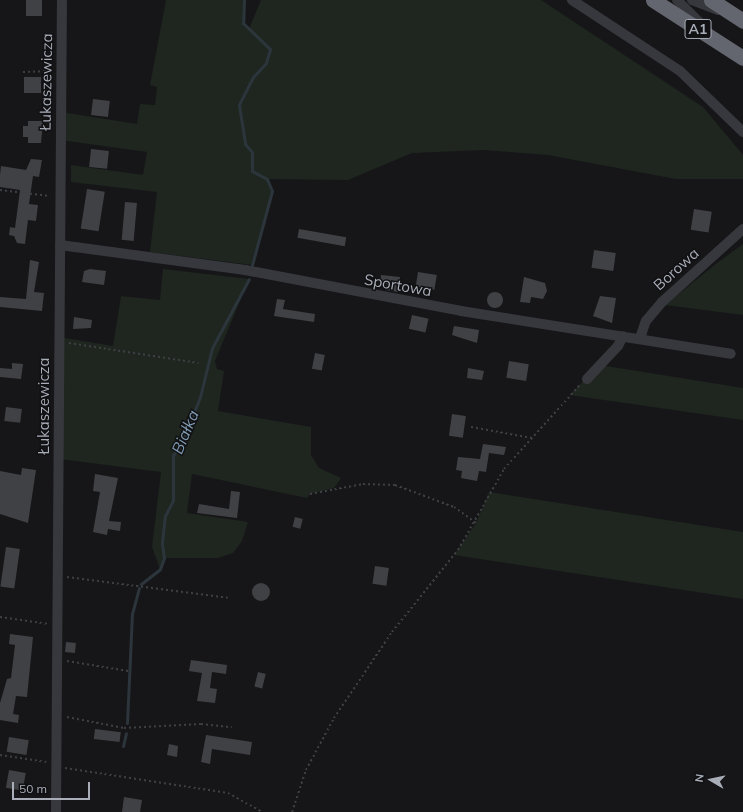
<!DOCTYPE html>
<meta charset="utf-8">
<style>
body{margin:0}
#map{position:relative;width:743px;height:812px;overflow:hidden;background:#161618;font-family:Mulish,sans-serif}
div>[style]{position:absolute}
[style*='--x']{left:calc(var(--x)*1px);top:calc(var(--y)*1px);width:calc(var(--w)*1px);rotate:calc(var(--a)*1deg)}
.green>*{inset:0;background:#1e261f}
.stream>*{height:3px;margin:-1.5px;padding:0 1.5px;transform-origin:1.5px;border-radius:1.5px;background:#2c353c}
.building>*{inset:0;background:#404145;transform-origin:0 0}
.round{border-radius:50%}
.path>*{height:2px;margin-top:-1px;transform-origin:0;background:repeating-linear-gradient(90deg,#3d3f44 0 2px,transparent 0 5px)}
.minor>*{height:10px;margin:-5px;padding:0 5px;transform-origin:5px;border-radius:5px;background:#37383d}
.highway>*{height:15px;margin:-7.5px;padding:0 7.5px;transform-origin:7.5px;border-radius:7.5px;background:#63666e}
span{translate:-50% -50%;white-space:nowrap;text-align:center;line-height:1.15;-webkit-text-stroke:3px #111113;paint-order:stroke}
.shield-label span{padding:1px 3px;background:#111113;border:1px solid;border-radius:3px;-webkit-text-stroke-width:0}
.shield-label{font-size:14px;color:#a8adb8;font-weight:700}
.street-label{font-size:15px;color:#a8adb8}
.water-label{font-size:16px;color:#7f9bb3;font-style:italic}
.north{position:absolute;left:691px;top:760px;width:40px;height:40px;-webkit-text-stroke:3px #111113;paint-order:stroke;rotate:279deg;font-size:11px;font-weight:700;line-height:16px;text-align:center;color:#a8adb8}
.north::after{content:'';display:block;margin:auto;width:14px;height:18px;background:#a8adb8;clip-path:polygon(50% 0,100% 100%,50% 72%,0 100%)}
.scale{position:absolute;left:12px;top:782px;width:78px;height:18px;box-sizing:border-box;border:2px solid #a8adb8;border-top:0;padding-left:5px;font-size:12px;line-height:14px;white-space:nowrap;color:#a8adb8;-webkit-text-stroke:3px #111113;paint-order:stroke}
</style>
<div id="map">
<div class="green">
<i style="clip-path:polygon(166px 0,244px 0,243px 23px,249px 29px,261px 0,541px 0,703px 107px,743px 155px,743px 179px,676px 179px,548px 155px,483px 150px,412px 153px,348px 180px,267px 179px,272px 191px,252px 265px,150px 252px,157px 192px,71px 182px,71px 165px,143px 175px,147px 152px,60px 140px,61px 112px,137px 124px,140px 104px,155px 105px,157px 87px,150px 85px)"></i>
<i style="clip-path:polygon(743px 244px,743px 315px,665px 305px,717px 263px)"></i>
<i style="clip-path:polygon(163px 269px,249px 279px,215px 361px,217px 369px,224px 371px,218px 411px,311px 427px,311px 455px,319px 468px,341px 478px,334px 488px,310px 494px,307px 498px,192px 474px,187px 513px,248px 522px,242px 541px,233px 553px,218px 558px,165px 558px,160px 569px,152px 547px,161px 472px,60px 459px,59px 337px,113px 346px,121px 296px,160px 300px)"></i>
<i style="clip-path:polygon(600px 365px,743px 388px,743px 420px,569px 395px)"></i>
<i style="clip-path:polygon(489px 492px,743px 532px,743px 599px,454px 555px,476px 523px)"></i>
</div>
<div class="stream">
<i style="--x:244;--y:0;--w:23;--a:92"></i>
<i style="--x:243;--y:23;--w:37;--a:44"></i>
<i style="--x:270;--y:49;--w:15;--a:106"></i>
<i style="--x:266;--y:63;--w:19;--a:133"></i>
<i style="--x:253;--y:77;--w:31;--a:117"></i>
<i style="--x:239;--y:105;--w:39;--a:81"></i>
<i style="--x:245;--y:144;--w:11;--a:49"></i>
<i style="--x:252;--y:152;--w:19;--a:90"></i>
<i style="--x:252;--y:171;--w:17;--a:28"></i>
<i style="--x:267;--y:179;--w:13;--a:67"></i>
<i style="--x:272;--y:191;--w:77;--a:105.1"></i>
<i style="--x:141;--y:584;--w:24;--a:-38"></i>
<i style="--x:160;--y:569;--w:12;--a:-70"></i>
<i style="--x:164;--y:558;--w:15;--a:-98"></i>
<i style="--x:162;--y:543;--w:27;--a:-84"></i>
<i style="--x:165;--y:516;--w:18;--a:-63"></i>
<i style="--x:173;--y:500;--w:45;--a:-90"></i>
<i style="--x:173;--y:455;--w:13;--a:-51"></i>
<i style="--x:181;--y:445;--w:52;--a:-68.4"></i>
<i style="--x:200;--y:397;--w:50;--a:-76.2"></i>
<i style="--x:212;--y:348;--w:78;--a:-61.8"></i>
<i style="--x:127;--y:723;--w:109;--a:-87.4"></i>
<i style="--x:132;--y:614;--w:27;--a:-75"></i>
<i style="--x:123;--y:746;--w:13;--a:-77"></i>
</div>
<div class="building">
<i style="left:26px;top:0;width:16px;height:16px"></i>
<i style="left:24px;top:77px;width:17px;height:16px"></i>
<i style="left:93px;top:99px;width:17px;height:16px;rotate:7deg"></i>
<i style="clip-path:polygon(28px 121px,43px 121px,41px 143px,28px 143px,28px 137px,23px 137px,23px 126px,28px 126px)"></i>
<i style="left:91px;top:149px;width:18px;height:18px;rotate:6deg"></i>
<i style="clip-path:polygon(31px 159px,42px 160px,39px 177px,33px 176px,29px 204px,38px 205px,36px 221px,28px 220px,25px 244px,17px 243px,14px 236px,9px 235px,10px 227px,15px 228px,20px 190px,0 187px,0 175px,1px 166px,26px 170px)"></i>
<i style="left:87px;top:189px;width:18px;height:40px;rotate:9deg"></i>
<i style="left:125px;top:202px;width:12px;height:38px;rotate:5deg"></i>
<i style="left:694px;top:209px;width:18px;height:21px;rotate:9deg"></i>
<i style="left:299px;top:229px;width:48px;height:9px;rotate:10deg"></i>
<i style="left:594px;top:250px;width:22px;height:18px;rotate:8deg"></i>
<i style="clip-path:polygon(30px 260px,39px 262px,34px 292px,44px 293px,42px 311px,0 307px,0 297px,26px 299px)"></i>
<i style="clip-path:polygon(90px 269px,106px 271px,104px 285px,82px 282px,84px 271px)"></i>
<i style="left:418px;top:272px;width:19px;height:15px;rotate:9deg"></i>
<i style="clip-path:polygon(381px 275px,400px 277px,398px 292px,386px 290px,387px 284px,380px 284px)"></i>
<i style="clip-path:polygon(524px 277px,545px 283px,547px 291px,543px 299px,531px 297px,530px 303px,520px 302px)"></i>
<i class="round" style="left:487px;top:292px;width:16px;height:16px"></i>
<i style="clip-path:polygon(600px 296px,616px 298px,612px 323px,593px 316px)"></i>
<i style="clip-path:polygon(277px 299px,285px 300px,283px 309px,315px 314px,314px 322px,274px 316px)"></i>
<i style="left:412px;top:315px;width:17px;height:14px;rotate:13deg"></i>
<i style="clip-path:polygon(74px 317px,92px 320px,91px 328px,73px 329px)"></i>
<i style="clip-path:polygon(454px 326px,479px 330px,477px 343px,452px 335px)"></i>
<i style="left:315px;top:353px;width:10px;height:16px;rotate:11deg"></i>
<i style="left:509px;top:361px;width:20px;height:17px;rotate:9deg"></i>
<i style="clip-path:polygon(12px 363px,23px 364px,21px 379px,0 377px,0 368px,12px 369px)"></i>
<i style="clip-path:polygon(468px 368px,484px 371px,482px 380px,467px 378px)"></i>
<i style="left:6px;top:407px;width:16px;height:14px;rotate:7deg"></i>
<i style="left:452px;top:414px;width:14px;height:22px;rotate:8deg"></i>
<i style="clip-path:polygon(483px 444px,506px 447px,504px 455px,489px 453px,486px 472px,479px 471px,477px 481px,461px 478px,462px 471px,456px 470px,458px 457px,480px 459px)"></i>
<i style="clip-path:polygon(22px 468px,36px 470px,28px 523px,0 514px,0 471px,21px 475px)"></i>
<i style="clip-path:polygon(95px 474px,118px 478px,109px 521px,121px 522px,120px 531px,108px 529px,107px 535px,93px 532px,100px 492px,93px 491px)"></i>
<i style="clip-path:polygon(231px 491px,240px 492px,237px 518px,197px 513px,199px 504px,229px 509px)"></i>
<i style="left:295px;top:517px;width:8px;height:10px;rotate:14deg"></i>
<i style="left:6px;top:547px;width:14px;height:40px;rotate:8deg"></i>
<i style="left:375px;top:566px;width:14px;height:18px;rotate:8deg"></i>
<i class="round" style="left:252px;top:583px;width:18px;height:18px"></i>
<i style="clip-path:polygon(10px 634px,33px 637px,27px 697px,16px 696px,13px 714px,19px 715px,18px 723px,0 720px,0 703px,7px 679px,11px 678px,15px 645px,9px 644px)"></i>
<i style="left:66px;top:642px;width:10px;height:10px;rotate:6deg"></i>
<i style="clip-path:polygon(191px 660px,227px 665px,226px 674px,212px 672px,210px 688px,217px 689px,215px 703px,197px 701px,202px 673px,189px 671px)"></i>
<i style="left:258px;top:672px;width:8px;height:15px;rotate:14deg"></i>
<i style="left:95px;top:729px;width:26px;height:10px;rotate:7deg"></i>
<i style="clip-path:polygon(206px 735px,252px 742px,250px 755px,212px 749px,210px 764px,201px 762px)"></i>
<i style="left:9px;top:737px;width:20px;height:15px;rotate:9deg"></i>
<i style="clip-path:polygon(169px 744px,178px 746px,177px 757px,167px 755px)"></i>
<i style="left:9px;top:770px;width:17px;height:18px;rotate:10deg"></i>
<i style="clip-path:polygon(124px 797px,142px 800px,140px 812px,122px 812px)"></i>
</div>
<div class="path">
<i style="--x:23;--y:72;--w:29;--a:-2"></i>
<i style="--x:0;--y:190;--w:50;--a:6.8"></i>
<i style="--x:69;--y:343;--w:131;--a:8.8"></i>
<i style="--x:471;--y:427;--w:62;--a:10.2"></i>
<i style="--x:310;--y:494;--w:54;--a:-10.7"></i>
<i style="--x:363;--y:484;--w:32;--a:2"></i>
<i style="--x:395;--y:485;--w:63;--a:20.4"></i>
<i style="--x:454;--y:507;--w:27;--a:36"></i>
<i style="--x:67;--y:577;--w:162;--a:7.4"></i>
<i style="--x:0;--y:617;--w:49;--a:8.3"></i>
<i style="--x:67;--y:661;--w:62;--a:9.3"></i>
<i style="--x:67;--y:717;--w:58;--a:10.9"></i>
<i style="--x:124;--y:728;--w:77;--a:-3"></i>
<i style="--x:201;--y:724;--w:31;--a:6"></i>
<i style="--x:0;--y:755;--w:47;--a:8.7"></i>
<i style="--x:65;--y:768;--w:165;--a:8.7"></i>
<i style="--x:228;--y:793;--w:39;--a:29"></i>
<i style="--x:292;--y:812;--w:44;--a:-71.6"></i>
<i style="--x:306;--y:770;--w:59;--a:-61.7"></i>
<i style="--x:334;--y:718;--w:104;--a:-56"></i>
<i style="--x:392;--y:632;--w:105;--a:-51.2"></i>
<i style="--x:458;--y:550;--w:93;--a:-60.4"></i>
<i style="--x:504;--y:469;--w:113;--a:-47.9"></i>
</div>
<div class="minor">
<i style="--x:572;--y:0;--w:129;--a:33.3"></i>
<i style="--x:680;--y:71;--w:88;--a:44.1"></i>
<i style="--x:677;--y:0;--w:38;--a:45"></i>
<i style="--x:692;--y:0;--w:28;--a:21"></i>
<i style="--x:60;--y:245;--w:187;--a:7.7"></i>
<i style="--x:245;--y:270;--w:220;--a:10.7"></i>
<i style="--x:461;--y:311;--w:273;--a:9"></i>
<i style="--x:640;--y:338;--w:18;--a:-71"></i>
<i style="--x:646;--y:321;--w:25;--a:-50"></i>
<i style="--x:662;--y:302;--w:109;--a:-42"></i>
<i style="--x:587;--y:379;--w:45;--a:-46.8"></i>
<i style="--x:618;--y:346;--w:11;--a:-63"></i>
<i style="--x:56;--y:812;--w:812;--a:-89.58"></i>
</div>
<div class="highway">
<i style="--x:653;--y:0;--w:107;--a:32.8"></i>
<i style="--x:711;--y:0;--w:38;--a:33"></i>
</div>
<div class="shield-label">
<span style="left:698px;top:29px">A1</span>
</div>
<div class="street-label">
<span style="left:46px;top:82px;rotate:-89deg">Łukaszewicza</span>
<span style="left:676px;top:269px;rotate:-42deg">Borowa</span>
<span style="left:398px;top:285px;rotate:10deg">Sportowa</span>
<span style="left:44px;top:406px;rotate:-90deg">Łukaszewicza</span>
</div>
<div class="water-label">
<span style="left:185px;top:432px;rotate:-67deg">Białka</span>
</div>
<div class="north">N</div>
<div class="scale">50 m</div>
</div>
